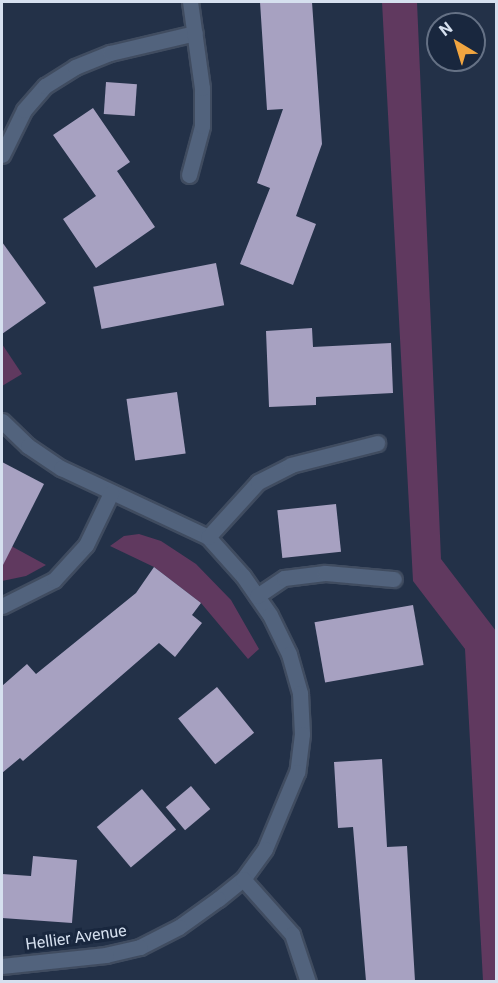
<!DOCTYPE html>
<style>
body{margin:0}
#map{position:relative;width:498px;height:983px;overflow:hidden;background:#233148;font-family:Roboto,sans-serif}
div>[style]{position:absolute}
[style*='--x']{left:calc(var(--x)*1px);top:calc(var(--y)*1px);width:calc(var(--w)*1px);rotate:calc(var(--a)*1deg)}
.green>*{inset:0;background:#60395f}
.building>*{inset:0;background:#a7a1c1;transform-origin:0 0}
.roads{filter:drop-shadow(2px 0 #404c60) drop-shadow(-2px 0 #404c60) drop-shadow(0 2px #404c60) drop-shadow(0 -2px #404c60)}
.street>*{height:15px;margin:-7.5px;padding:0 7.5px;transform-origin:7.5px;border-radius:7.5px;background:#52637d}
span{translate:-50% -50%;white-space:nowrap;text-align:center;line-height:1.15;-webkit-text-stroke:6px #19273e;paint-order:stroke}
.street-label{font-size:16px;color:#d6e0ef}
.frame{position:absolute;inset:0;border:3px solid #d6e0ef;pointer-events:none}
.north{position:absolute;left:426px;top:12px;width:60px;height:60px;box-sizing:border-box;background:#19273e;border:2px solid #657185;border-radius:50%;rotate:322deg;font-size:16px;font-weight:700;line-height:24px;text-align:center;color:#d6e0ef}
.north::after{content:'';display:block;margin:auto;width:21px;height:27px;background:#f1a540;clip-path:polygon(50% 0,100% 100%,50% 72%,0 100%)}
</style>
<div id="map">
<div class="green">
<i style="clip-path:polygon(382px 2px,417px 2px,441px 559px,496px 631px,496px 981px,483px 981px,465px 649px,413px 581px)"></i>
<i style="clip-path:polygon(2px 344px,22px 374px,2px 386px)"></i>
<i style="clip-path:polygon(139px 534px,161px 541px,196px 564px,231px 600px,259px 649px,248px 659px,201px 603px,154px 567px,110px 546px,124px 536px)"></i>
<i style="clip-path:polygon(2px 541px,46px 565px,26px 576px,2px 581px)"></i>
</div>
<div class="building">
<i style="clip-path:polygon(260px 2px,312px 2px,322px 144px,296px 216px,316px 224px,293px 285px,240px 264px,270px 188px,257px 183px,283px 109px,267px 110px)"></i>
<i style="left:106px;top:82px;width:31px;height:32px;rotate:4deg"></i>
<i style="clip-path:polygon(93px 108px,130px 162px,117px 171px,155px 227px,96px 268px,63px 219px,96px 196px,53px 135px)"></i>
<i style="clip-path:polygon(2px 242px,46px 303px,2px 334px)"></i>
<i style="left:216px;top:263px;width:43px;height:125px;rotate:79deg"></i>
<i style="clip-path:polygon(312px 328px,313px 347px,391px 343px,393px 393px,316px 397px,316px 405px,269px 407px,266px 331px)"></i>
<i style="left:177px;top:392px;width:62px;height:51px;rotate:82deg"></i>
<i style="clip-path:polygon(2px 462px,44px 484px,2px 567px)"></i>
<i style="left:336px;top:504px;width:48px;height:59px;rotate:84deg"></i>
<i style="clip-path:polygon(154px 567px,201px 603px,192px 615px,202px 623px,175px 657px,159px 643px,23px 761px,20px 758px,2px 773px,2px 686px,27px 664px,36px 674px,136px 593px)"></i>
<i style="left:413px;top:605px;width:61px;height:100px;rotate:80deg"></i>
<i style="left:217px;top:687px;width:59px;height:50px;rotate:51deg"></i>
<i style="clip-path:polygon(382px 759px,387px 847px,407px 846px,415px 981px,366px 981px,353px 827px,338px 828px,334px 762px)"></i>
<i style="left:191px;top:786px;width:30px;height:33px;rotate:50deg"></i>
<i style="left:142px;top:789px;width:53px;height:59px;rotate:50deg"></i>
<i style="clip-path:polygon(33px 856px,77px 860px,72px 923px,2px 918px,2px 874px,31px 876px)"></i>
</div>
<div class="roads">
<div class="street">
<i style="--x:2;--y:155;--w:50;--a:-63.9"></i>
<i style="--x:24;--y:110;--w:32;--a:-49"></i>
<i style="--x:45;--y:86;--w:36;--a:-32"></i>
<i style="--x:75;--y:67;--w:38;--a:-22"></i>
<i style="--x:110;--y:53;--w:87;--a:-13.2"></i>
<i style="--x:189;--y:175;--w:51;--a:-75.1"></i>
<i style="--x:202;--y:126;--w:38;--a:-90"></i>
<i style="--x:202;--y:88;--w:87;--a:-97.9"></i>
<i style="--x:2;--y:421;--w:36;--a:44"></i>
<i style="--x:28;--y:446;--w:40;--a:34"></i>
<i style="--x:61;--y:468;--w:162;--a:25.1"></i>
<i style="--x:208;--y:537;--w:52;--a:48.1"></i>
<i style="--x:243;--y:576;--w:47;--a:55.3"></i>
<i style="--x:270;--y:615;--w:43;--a:64"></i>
<i style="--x:289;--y:654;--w:41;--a:74.2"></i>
<i style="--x:300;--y:693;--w:41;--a:87.2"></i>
<i style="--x:302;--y:734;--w:38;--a:97"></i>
<i style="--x:297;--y:772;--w:83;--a:112.6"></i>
<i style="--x:265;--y:849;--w:37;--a:126"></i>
<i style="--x:243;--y:879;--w:32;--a:141"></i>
<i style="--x:218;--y:899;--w:48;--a:144.3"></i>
<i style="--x:179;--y:927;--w:44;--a:152.9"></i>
<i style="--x:140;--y:947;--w:35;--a:167"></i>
<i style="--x:106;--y:955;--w:105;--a:174"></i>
<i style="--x:208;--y:537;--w:74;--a:-47.7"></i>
<i style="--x:258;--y:482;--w:37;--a:-27"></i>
<i style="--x:291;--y:465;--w:89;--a:-14.3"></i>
<i style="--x:257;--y:596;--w:32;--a:-34"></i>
<i style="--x:284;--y:578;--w:41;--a:-7"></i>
<i style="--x:325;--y:573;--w:69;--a:5"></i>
<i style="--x:2;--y:606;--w:58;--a:-26.6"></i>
<i style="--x:54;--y:580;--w:47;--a:-47.6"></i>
<i style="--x:86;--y:545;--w:58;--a:-64.3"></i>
<i style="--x:243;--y:879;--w:74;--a:48.3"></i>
<i style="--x:292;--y:934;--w:51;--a:71.6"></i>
</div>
</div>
<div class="street-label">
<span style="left:76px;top:938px;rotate:-8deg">Hellier Avenue</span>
</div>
<div class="frame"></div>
<div class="north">N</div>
</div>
